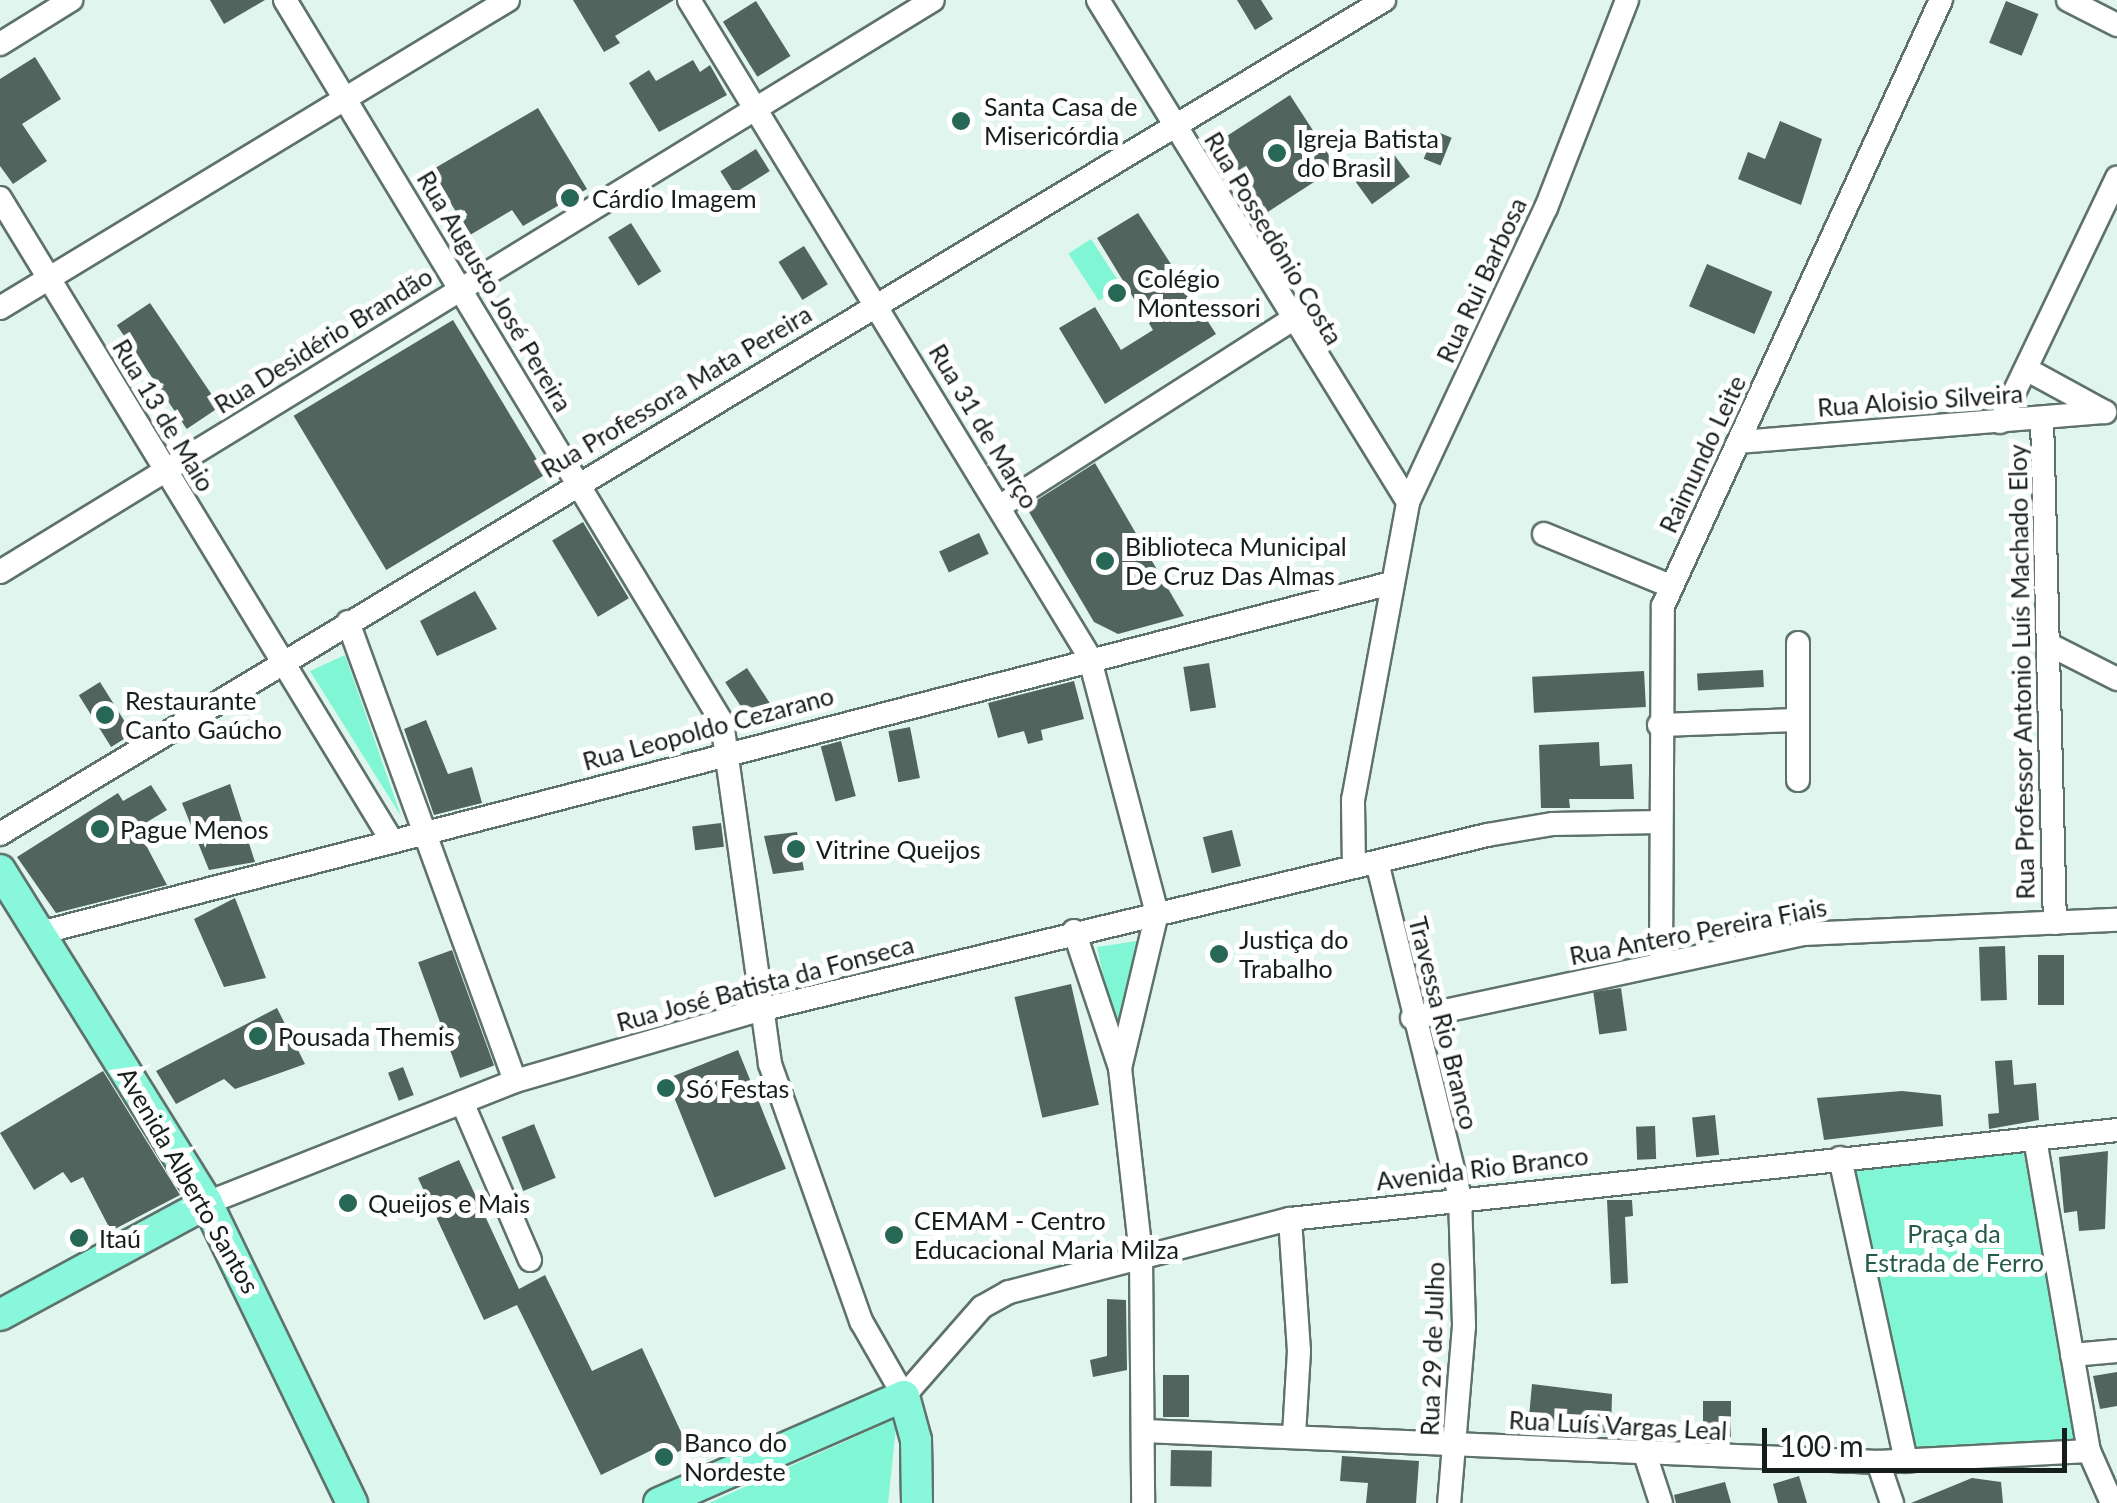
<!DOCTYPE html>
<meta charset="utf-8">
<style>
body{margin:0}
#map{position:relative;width:2117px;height:1503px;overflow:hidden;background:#dff5ed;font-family:Lato,sans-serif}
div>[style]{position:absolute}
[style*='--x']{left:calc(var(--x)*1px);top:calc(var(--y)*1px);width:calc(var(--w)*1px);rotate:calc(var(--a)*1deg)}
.green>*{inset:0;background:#81f6d4;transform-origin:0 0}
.building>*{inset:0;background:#51645d;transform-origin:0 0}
.roads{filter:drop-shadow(2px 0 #5e726b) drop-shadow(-2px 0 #5e726b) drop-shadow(0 2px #5e726b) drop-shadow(0 -2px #5e726b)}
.minor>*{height:22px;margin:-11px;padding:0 11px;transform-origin:11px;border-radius:11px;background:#fff}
.major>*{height:30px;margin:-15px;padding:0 15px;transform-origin:15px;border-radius:15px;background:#88f7dc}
.dots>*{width:28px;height:28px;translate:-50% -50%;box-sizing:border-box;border:5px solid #fff;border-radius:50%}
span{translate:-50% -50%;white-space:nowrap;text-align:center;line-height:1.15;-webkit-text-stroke:10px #fff;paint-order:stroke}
.poi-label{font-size:25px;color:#161e1b}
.left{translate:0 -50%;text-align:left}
.street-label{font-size:25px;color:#161e1b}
.park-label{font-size:25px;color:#265a4b}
.scale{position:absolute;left:1762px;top:1428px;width:305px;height:45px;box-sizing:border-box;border:5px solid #161e1b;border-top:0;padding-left:12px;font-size:30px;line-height:35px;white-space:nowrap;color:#161e1b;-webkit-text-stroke:8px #fff;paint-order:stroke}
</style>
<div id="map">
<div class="green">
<i style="left:1091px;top:239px;width:56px;height:27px;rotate:57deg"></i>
<i style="clip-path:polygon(345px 655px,401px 816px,310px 671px)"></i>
<i style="clip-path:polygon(1137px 941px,1117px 1040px,1097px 947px)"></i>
<i style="clip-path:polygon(2023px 1150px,2080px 1446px,1908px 1453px,1849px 1169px)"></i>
<i style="clip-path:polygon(897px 1418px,888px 1503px,709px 1503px)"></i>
</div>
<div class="building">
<i style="clip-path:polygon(210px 0,265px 0,224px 24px)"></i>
<i style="clip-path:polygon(573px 0,674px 0,615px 36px,620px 43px,604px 52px)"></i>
<i style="clip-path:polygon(1237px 0,1261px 0,1273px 19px,1255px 30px)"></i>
<i style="left:756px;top:1px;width:65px;height:39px;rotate:58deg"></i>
<i style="left:2006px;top:1px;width:35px;height:45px;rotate:22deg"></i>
<i style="clip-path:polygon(35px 57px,61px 99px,22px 124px,47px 161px,13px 184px,0 166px,0 79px)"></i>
<i style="clip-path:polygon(693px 60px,700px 72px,710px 65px,727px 95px,659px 132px,629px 83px,649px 70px,656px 81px)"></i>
<i style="left:1290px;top:95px;width:86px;height:84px;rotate:57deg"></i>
<i style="clip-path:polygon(538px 108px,587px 189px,523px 226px,512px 210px,470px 235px,444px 192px,431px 200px,418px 178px)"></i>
<i style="clip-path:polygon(1780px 121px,1822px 139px,1801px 205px,1738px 179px,1748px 152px,1765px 159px)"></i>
<i style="left:1435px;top:131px;width:18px;height:30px;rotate:22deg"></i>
<i style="left:756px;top:149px;width:26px;height:42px;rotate:58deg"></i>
<i style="left:1390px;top:149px;width:34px;height:47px;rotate:54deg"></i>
<i style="clip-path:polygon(1138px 213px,1216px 334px,1105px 404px,1059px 328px,1095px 307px,1121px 350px,1153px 330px,1097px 238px)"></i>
<i style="left:631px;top:223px;width:57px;height:27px;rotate:58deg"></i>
<i style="left:804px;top:246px;width:45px;height:30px;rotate:58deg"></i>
<i style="left:1707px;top:264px;width:71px;height:46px;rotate:23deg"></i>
<i style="left:150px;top:303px;width:125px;height:40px;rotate:56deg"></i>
<i style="left:453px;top:320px;width:180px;height:186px;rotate:59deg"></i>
<i style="clip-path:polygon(1095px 463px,1184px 616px,1118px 634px,1094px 622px,1026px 507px)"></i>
<i style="left:583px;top:522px;width:89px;height:36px;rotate:59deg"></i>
<i style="left:979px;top:533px;width:23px;height:44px;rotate:65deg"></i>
<i style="clip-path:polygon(475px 591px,497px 629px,437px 656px,420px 621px)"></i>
<i style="left:1209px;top:663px;width:45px;height:26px;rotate:81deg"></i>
<i style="left:747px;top:668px;width:56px;height:26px;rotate:57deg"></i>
<i style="left:1763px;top:670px;width:17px;height:66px;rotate:87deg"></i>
<i style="left:1644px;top:671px;width:36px;height:112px;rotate:87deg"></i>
<i style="clip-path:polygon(1074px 681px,1084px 719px,1041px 730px,1043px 740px,1028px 744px,1024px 731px,998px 738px,988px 703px)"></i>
<i style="left:100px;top:682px;width:61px;height:25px;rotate:58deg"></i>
<i style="clip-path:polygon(426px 720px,448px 774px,472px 767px,482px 803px,434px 815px,404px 729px)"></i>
<i style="left:910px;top:727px;width:52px;height:22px;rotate:79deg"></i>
<i style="left:841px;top:741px;width:57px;height:21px;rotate:75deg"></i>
<i style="clip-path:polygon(1599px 742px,1600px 766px,1632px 764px,1634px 799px,1569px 799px,1570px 808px,1541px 808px,1539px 745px)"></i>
<i style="clip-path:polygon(230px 784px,255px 862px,209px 870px,182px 803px)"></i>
<i style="clip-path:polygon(151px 785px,167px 810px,137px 828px,167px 885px,56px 913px,17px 857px,118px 793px,123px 801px)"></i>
<i style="left:721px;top:823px;width:24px;height:29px;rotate:83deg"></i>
<i style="left:1232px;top:830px;width:37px;height:30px;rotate:76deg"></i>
<i style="clip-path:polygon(797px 832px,804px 870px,773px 874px,764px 836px)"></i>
<i style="clip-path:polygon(235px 898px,266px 978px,224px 987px,194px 919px)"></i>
<i style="left:2005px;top:946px;width:54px;height:26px;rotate:88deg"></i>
<i style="left:452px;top:950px;width:123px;height:36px;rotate:70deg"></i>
<i style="left:2038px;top:955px;width:26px;height:50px"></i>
<i style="left:1071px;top:984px;width:124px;height:58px;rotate:77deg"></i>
<i style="left:1621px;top:988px;width:43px;height:28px;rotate:82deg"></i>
<i style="clip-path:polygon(277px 1008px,305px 1064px,235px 1089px,224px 1079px,176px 1104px,156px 1071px)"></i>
<i style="left:738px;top:1050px;width:128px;height:77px;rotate:68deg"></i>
<i style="clip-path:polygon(2012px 1060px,2014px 1085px,2036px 1083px,2039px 1120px,1989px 1129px,1988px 1114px,1999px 1113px,1995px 1061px)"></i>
<i style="left:403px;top:1067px;width:30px;height:16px;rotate:69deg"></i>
<i style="clip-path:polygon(103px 1071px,180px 1195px,111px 1231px,83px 1177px,71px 1183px,63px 1172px,34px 1190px,0 1133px)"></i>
<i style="clip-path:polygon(1902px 1091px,1941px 1095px,1943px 1126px,1824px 1140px,1817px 1098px)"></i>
<i style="left:1715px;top:1115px;width:40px;height:23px;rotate:84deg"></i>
<i style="left:534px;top:1124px;width:58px;height:35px;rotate:68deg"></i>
<i style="left:1655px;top:1126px;width:33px;height:19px;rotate:88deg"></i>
<i style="clip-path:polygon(2108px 1151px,2105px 1229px,2079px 1231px,2077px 1211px,2064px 1213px,2059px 1157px)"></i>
<i style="clip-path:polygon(459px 1160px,519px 1289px,545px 1275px,592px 1371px,642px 1348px,688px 1447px,661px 1460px,656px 1448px,601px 1475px,517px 1305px,484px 1320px,418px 1178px)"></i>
<i style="clip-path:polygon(1607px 1200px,1632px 1200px,1633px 1216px,1625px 1217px,1628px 1283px,1611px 1284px)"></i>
<i style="clip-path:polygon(1107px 1299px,1126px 1300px,1127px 1370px,1093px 1377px,1090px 1360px,1107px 1356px)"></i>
<i style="clip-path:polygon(2117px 1372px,2117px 1406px,2100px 1409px,2093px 1376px)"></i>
<i style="left:1163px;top:1375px;width:26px;height:42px"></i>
<i style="clip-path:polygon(1532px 1384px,1612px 1394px,1611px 1433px,1528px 1428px)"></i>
<i style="left:1703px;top:1401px;width:28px;height:36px"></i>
<i style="left:1171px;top:1450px;width:41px;height:36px;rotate:1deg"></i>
<i style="clip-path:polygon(1342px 1456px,1419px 1461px,1416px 1503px,1366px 1503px,1368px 1483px,1340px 1481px)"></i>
<i style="clip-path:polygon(1799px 1476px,1807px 1503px,1778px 1503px,1773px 1484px)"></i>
<i style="clip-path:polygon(1972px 1478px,2001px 1482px,2003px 1503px,1911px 1503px)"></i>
<i style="clip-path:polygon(1725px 1482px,1731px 1503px,1676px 1503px,1674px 1495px)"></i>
</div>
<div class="roads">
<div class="minor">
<i style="--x:285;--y:0;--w:844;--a:58.82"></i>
<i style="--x:722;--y:722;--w:345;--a:82"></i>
<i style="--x:770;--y:1064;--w:273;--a:70.5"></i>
<i style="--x:861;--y:1321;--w:86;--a:60.2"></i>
<i style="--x:904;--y:1396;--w:118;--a:-48.8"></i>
<i style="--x:982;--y:1307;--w:31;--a:-29"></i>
<i style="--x:1009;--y:1292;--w:290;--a:-14.6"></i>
<i style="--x:1290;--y:1219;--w:832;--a:-6.14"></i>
<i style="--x:689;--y:0;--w:768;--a:58.63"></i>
<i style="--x:1089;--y:656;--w:266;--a:75.2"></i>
<i style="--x:1157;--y:913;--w:159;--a:103.4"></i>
<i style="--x:1098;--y:0;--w:590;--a:58.3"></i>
<i style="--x:2068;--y:0;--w:55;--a:27"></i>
<i style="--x:0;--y:44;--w:84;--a:-31.8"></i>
<i style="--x:0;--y:198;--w:753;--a:58.63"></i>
<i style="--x:0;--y:308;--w:594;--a:-31.23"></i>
<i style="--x:2026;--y:369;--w:90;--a:28.6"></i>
<i style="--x:2042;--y:418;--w:505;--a:88.53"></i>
<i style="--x:2000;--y:422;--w:271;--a:-64.4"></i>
<i style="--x:1740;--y:442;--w:366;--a:-4.7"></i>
<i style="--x:999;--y:507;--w:345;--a:-32.6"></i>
<i style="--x:1544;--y:534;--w:136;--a:22.4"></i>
<i style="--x:0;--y:572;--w:1094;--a:-31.51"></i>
<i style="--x:348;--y:622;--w:488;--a:70"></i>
<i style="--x:1798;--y:643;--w:137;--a:90"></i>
<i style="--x:2052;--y:646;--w:73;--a:26.9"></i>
<i style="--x:1659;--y:725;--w:139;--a:-2.1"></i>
<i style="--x:0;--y:834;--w:1616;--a:-31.07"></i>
<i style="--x:1377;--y:862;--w:345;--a:76.1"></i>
<i style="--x:1460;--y:1197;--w:129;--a:88.2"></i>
<i style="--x:1464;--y:1326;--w:178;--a:94.8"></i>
<i style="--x:1354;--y:867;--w:67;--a:-90.9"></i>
<i style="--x:1353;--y:800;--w:303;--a:-79.5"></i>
<i style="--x:1408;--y:502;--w:325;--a:-64.9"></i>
<i style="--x:1546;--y:208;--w:223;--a:-68.7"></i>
<i style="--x:1074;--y:931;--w:145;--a:71.4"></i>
<i style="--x:1120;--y:1068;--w:187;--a:83.6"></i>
<i style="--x:1141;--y:1254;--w:249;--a:89.5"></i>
<i style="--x:40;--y:933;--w:1396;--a:-14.52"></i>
<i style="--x:1661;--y:963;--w:357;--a:-89.7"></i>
<i style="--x:1663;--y:606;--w:667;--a:-65.36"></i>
<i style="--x:1412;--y:1018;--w:400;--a:-12.1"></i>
<i style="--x:1803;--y:934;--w:314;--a:-2.6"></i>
<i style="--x:462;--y:1102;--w:172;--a:66.7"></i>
<i style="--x:2035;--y:1139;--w:317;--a:80.2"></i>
<i style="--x:2089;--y:1451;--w:57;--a:66.1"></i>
<i style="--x:1840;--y:1158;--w:310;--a:77.7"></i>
<i style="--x:207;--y:1203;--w:331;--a:-21.6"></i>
<i style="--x:515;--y:1081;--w:255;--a:-16.2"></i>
<i style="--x:760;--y:1010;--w:748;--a:-13.53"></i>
<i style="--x:1487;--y:835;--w:67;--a:-9.5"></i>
<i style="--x:1553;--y:824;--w:107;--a:-1.1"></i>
<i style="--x:1290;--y:1219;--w:132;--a:86.1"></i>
<i style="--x:1299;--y:1351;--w:83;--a:93.4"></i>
<i style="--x:2072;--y:1355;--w:45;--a:-5.1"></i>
<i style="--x:1144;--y:1431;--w:735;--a:2.42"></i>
<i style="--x:1878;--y:1462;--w:211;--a:-3"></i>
<i style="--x:1646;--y:1457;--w:48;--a:71.9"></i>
<i style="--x:1878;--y:1462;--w:43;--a:71.1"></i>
</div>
<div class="major">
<i style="--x:0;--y:870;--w:392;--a:58.1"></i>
<i style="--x:207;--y:1203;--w:333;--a:64.2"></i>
<i style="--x:0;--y:1315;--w:235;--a:-28.4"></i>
<i style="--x:659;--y:1503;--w:267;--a:-23.6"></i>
<i style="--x:904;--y:1396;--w:46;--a:74.7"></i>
<i style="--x:916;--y:1440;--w:63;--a:89.1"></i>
</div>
</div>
<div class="dots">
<i style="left:961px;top:121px;background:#276756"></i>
<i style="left:1277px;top:153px;background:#276756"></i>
<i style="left:570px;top:198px;background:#276756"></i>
<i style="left:1117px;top:293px;background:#276756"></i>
<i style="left:1105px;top:561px;background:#276756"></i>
<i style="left:105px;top:715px;background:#276756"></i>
<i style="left:100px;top:829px;background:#276756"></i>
<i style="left:796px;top:849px;background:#276756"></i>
<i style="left:1219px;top:954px;background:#276756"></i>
<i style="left:258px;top:1036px;background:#276756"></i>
<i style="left:666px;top:1088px;background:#276756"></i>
<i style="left:348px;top:1203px;background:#276756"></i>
<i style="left:894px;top:1235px;background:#276756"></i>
<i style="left:79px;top:1238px;background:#276756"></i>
<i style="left:664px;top:1457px;background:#276756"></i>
</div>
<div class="poi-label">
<span class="left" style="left:984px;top:121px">Santa Casa de<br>Misericórdia</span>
<span class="left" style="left:1297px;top:153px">Igreja Batista<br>do Brasil</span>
<span class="left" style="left:592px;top:198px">Cárdio Imagem</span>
<span class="left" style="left:1137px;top:293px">Colégio<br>Montessori</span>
<span class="left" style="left:1125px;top:561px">Biblioteca Municipal<br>De Cruz Das Almas</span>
<span class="left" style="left:125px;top:715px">Restaurante<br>Canto Gaúcho</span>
<span class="left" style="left:120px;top:829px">Pague Menos</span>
<span class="left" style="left:816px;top:849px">Vitrine Queijos</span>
<span class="left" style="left:1239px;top:954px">Justiça do<br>Trabalho</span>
<span class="left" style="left:278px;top:1036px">Pousada Themis</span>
<span class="left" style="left:686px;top:1088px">Só Festas</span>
<span class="left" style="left:368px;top:1203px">Queijos e Mais</span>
<span class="left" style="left:914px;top:1235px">CEMAM - Centro<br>Educacional Maria Milza</span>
<span class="left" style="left:99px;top:1238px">Itaú</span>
<span class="left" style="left:684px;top:1457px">Banco do<br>Nordeste</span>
</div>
<div class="street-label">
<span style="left:1274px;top:238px;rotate:59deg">Rua Possedônio Costa</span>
<span style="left:1481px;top:280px;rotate:-65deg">Rua Rui Barbosa</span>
<span style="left:495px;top:291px;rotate:59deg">Rua Augusto José Pereira</span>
<span style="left:323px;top:340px;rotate:-32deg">Rua Desidério Brandão</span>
<span style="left:676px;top:391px;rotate:-31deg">Rua Professora Mata Pereira</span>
<span style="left:1920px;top:400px;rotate:-4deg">Rua Aloisio Silveira</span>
<span style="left:164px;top:415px;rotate:59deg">Rua 13 de Maio</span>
<span style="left:984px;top:426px;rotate:59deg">Rua 31 de Março</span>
<span style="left:1702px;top:454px;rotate:-65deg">Raimundo Leite</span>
<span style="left:2021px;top:672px;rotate:-91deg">Rua Professor Antonio Luís Machado Eloy</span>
<span style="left:708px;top:728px;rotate:-15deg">Rua Leopoldo Cezarano</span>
<span style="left:1698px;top:931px;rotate:-11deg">Rua Antero Pereira Fiais</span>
<span style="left:765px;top:983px;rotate:-15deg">Rua José Batista da Fonseca</span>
<span style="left:1444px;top:1023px;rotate:76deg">Travessa Rio Branco</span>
<span style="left:1482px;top:1168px;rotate:-7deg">Avenida Rio Branco</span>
<span style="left:189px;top:1180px;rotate:60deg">Avenida Alberto Santos</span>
<span style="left:1432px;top:1349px;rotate:-88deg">Rua 29 de Julho</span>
<span style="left:1618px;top:1425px;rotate:3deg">Rua Luís Vargas Leal</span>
</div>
<div class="park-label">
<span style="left:1954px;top:1248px">Praça da<br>Estrada de Ferro</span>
</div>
<div class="scale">100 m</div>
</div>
